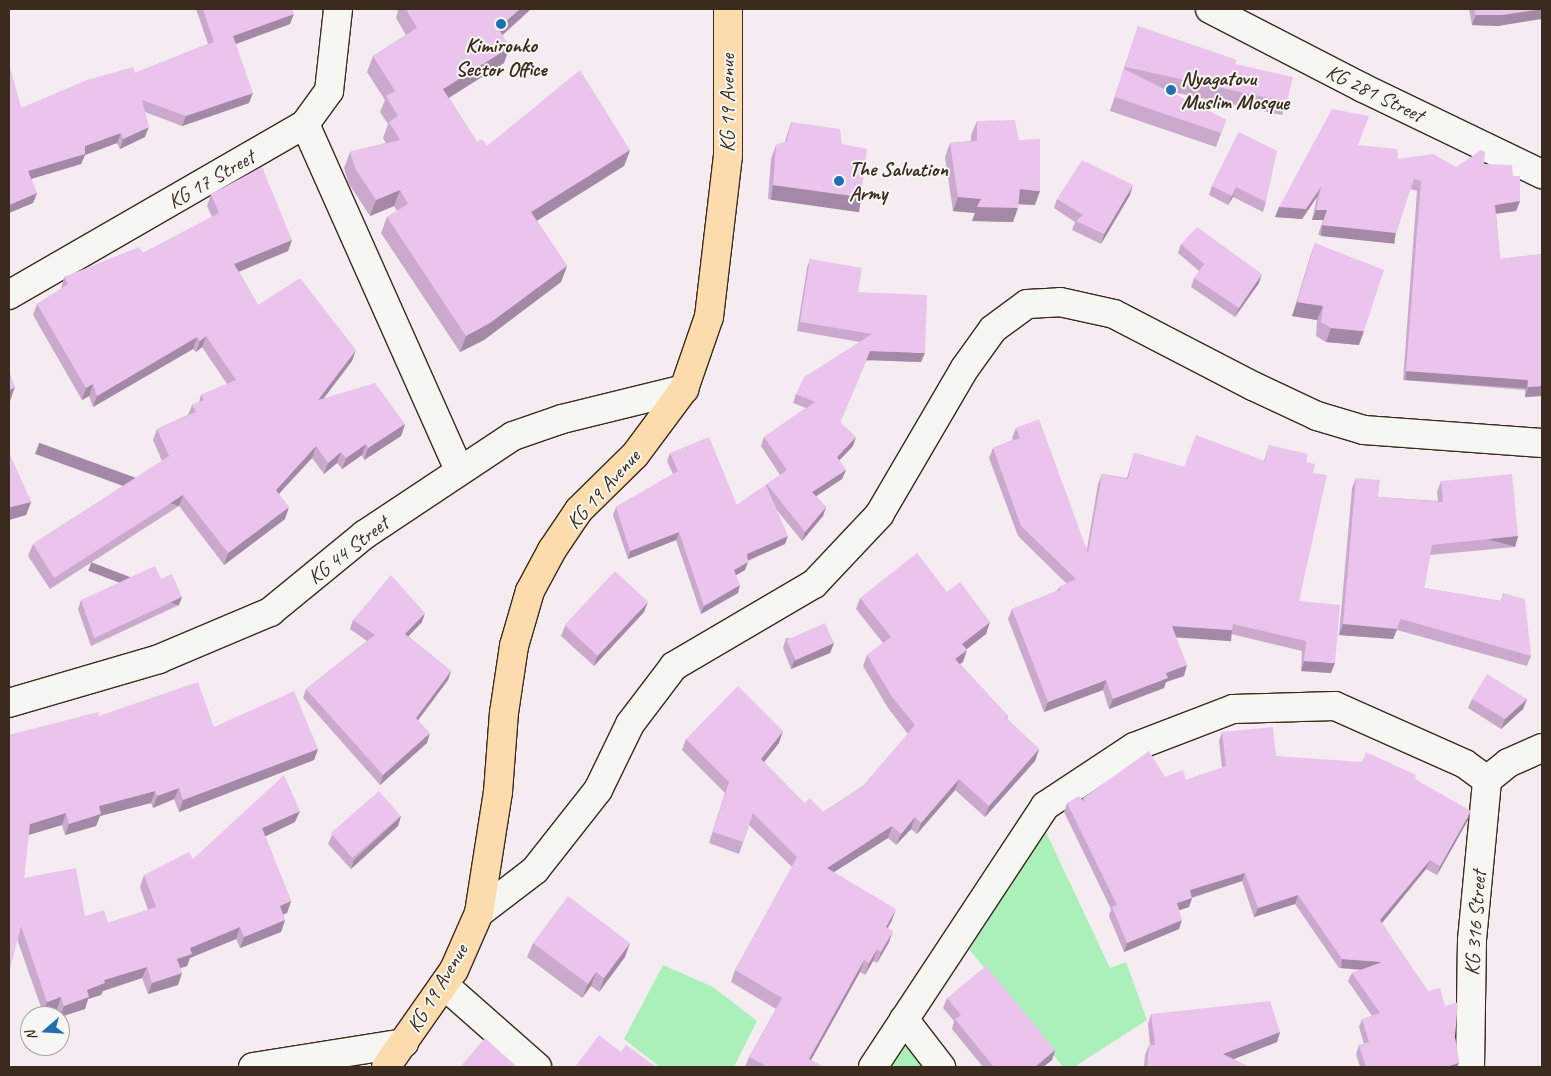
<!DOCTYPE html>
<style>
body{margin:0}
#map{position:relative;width:1551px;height:1076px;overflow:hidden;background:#f4ecf1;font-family:Caveat,sans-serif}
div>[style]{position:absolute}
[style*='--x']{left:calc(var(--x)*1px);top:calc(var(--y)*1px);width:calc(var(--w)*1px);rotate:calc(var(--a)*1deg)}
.green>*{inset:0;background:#abefba}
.roads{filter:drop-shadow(1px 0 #3b2a1e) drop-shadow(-1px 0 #3b2a1e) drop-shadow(0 1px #3b2a1e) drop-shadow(0 -1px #3b2a1e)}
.minor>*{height:28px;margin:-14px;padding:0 14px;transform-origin:14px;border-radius:14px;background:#f6f6f2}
.major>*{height:28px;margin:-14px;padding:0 14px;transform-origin:14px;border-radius:14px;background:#fcdcac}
.wall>*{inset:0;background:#caa9cd}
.shaded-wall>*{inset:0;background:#a489a7;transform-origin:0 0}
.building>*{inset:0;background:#ebc4ee;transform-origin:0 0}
.dots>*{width:14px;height:14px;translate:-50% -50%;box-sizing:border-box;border:2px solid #f6f6f2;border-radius:50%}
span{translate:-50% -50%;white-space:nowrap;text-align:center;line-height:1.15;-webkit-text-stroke:4px #f6f6f2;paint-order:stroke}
.poi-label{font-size:21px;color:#3b2a1e;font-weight:700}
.left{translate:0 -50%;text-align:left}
.street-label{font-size:21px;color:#3b2a1e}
.frame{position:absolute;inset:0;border:10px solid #3b2a1e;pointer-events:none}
.north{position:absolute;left:20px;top:1006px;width:50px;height:50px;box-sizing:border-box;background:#f6f6f2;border:1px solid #aba49d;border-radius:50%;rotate:251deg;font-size:14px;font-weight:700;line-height:20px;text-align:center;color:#3b2a1e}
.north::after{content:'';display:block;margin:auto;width:18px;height:22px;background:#1f6fb2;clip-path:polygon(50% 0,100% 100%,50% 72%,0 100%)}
</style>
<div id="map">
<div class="green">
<i style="clip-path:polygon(1045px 830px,1110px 968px,1126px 962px,1147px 1020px,1074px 1067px,1063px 1067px,969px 949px)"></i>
<i style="clip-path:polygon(663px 965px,713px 987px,757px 1021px,734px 1067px,660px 1067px,624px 1039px)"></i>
<i style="clip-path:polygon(905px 1035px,926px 1067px,886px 1067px)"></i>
</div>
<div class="roads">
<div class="minor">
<i style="--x:1210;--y:9;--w:172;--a:27.3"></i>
<i style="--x:1363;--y:88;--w:199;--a:25.7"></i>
<i style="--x:305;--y:124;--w:379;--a:66"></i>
<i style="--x:9;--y:295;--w:342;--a:-30"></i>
<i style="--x:305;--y:124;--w:41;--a:-54"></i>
<i style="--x:329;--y:91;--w:82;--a:-83.7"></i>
<i style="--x:9;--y:703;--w:156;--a:-16.3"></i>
<i style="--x:159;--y:659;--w:121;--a:-22.9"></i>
<i style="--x:270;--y:612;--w:122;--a:-39.3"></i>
<i style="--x:364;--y:535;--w:179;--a:-33.6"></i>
<i style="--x:513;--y:436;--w:52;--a:-19.1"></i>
<i style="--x:562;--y:419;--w:126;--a:-13.8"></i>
<i style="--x:479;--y:913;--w:71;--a:-37.5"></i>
<i style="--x:535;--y:870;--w:102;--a:-51.8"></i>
<i style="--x:598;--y:790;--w:73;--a:-64.1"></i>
<i style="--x:630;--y:724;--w:73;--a:-52.8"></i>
<i style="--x:674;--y:666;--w:162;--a:-30.4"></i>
<i style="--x:814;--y:584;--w:95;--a:-46.7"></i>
<i style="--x:879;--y:515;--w:170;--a:-59.7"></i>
<i style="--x:965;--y:368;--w:48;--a:-54.3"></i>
<i style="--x:993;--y:329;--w:42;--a:-36.3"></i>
<i style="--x:1027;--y:304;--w:33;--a:-3"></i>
<i style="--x:1060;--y:302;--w:55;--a:12.5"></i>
<i style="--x:1114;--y:314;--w:157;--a:27.4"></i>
<i style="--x:1253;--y:386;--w:71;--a:25.1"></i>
<i style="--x:1317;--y:416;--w:49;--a:16.6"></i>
<i style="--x:1364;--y:430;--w:178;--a:4.2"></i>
<i style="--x:444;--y:985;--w:124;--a:41.4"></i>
<i style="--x:904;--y:1019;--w:61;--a:52.4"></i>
<i style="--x:253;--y:1067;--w:153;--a:-9"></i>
<i style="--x:873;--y:1067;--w:313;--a:-56.6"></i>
<i style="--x:1045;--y:806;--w:107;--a:-33.5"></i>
<i style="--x:1134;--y:747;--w:106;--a:-21"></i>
<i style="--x:1233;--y:709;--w:102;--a:-1.7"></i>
<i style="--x:1335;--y:706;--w:142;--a:24"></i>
<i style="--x:1465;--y:764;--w:27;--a:36"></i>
<i style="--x:1487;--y:780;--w:27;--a:-39"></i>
<i style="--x:1508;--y:763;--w:37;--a:-24"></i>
<i style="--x:1470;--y:1067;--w:127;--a:-89.1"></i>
<i style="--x:1472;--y:940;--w:161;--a:-84.6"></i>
</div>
<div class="major">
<i style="--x:386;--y:1067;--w:118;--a:-55"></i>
<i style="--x:454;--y:970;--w:62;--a:-66.3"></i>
<i style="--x:479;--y:913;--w:122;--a:-81.1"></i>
<i style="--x:498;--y:792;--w:79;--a:-85.7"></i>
<i style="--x:504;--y:713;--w:68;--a:-81.5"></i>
<i style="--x:514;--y:646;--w:57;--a:-73.8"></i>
<i style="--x:530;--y:591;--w:47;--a:-61.8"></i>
<i style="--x:552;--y:550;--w:48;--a:-56"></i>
<i style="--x:579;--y:510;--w:78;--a:-44.5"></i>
<i style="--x:635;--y:455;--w:82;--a:-53.4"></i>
<i style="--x:684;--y:389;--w:76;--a:-70.9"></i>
<i style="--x:709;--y:317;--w:162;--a:-83.3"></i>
<i style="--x:728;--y:156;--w:147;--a:-90"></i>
</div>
</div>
<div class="wall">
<i style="clip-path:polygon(196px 9px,292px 9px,290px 24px,236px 44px,249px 103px,182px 126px,145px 112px,145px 137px,120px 149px,117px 143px,85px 155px,81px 164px,31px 179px,37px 193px,33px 203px,9px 213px,9px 65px,21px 108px,135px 73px,208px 44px)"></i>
<i style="clip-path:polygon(397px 9px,531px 9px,503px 35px,504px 63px,449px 98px,477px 142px,487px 146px,630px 150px,624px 166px,537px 221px,567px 266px,561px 282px,484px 340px,460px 352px,381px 233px,387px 217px,397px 211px,394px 206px,370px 216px,349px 184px,344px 168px,350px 152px,386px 143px,383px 138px,388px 124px,380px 112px,385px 100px,367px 72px,373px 56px,406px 35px,396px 18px,398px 11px)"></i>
<i style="clip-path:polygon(1469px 9px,1542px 9px,1498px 26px,1472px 25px)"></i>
<i style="clip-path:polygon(1138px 26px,1235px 64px,1287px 102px,1282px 115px,1168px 91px,1226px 120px,1216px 147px,1110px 111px)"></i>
<i style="clip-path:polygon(977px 121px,1019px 140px,1035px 205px,1018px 204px,1013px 222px,972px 221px,975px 213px,953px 211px,945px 157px,950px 143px,971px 141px,971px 135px)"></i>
<i style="clip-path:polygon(791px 122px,842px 144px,856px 211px,768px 199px,771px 159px,776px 145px,785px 142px)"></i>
<i style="clip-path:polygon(1239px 132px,1266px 202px,1263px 212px,1233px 197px,1228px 205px,1209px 195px,1212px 186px)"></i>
<i style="clip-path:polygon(1358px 145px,1398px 159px,1456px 167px,1484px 164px,1513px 176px,1520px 201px,1516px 211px,1496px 214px,1500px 259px,1542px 254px,1542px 396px,1525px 397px,1525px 390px,1403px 380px,1417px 191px,1410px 189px,1393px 243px,1318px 235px,1323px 220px,1312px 220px,1317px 197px,1302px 219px,1275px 217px)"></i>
<i style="clip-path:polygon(211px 194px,292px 240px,288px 251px,239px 272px,258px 305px,352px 361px,324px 398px,405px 424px,401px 436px,364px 460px,362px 455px,342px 469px,337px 463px,324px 474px,312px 458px,279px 494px,285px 519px,224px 565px,179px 506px,50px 589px,28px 556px,33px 544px,162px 461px,153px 440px,157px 429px,188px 415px,192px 405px,199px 402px,201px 395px,227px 384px,202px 347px,196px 352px,193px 349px,93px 407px,89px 396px,82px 400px,33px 315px,37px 304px,61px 289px,64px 277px,143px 253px,212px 217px,207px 206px)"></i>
<i style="clip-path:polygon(1130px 195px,1101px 244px,1072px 230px,1075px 222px,1054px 208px,1057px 199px)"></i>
<i style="clip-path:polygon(1315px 243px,1359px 345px,1326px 342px,1316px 336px,1317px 320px,1292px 316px,1310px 257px)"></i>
<i style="clip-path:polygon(1181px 244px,1259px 283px,1235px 317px,1191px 287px,1194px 278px,1199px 271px,1178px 253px)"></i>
<i style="clip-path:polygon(810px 259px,858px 292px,921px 362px,866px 360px,840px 422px,853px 446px,839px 460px,846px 470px,842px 479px,816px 496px,826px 507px,823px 516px,802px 541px,776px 509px,785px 544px,748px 561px,745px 570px,736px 575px,738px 593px,701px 614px,676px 540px,628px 559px,613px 515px,616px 507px,673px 474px,667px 461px,670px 453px,737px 505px,766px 485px,767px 484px,780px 475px,761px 446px,764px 437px,806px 408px,793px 403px,796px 394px,860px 342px,797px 331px,807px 268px)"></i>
<i style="clip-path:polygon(1016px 428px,1087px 549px,1098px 484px,1102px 474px,1127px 478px,1131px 464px,1134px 453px,1184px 467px,1264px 461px,1269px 445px,1306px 462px,1313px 473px,1299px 601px,1331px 673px,1301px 671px,1302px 651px,1231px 634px,1229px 640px,1176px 637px,1184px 676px,1166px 682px,1164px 688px,1109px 709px,1103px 690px,1044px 712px,1008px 619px,1012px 609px,1057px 591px,1059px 587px,1067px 584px,1018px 536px,989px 458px,993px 448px,1013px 440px,1012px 438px)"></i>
<i style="clip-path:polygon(9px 453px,31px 502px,26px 515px,9px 520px)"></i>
<i style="clip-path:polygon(1356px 478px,1378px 497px,1438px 501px,1437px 492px,1441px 481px,1518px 536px,1515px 547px,1430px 555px,1424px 588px,1501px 601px,1503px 593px,1531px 656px,1527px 666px,1397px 630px,1393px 639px,1339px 635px,1352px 488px)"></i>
<i style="clip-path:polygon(161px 579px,179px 605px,91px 646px,78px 609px,81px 600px)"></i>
<i style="clip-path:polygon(947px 592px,986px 634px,966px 649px,963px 662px,960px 664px,1008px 716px,1007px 719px,1039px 749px,1035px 761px,985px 817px,955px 790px,917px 834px,911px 829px,896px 845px,888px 838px,834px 872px,892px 920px,888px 928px,889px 942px,877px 963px,873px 961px,865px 975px,860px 972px,811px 1060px,820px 1067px,745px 1067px,749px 1057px,776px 1009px,731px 982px,735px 970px,792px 867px,749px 825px,739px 854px,709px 843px,725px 793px,682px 750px,686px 739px,779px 743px,764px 762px,804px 803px,823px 812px,863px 786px,908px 734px,888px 708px,863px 666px,867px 655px,883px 643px,856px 609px,860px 598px)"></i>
<i style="clip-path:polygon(644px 612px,594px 666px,561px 636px,565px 626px)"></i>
<i style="clip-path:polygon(353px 620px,422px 622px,408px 636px,451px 671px,448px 680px,418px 720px,427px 743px,380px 785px,303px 698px,306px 689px,367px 641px,350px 629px)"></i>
<i style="clip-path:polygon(786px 638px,834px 643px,830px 653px,791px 669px,783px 648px)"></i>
<i style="clip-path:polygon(1472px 699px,1527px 699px,1523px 709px,1501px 729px,1468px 708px)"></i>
<i style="clip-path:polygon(99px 716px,214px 727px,318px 749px,314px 760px,179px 812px,174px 799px,153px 808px,151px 803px,100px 816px,96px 826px,65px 835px,62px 825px,28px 835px,24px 878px,85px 916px,108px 923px,148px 910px,140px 887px,144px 875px,193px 859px,295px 822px,265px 836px,291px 901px,287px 913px,283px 914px,285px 920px,281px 932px,240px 948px,236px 939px,190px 958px,187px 966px,181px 968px,178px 985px,148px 994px,142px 978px,103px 991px,101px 995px,88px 999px,85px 1009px,60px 1017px,57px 1009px,43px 1013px,17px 939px,9px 735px)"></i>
<i style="clip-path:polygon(1222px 732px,1276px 756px,1415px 779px,1468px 820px,1437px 875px,1426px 869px,1382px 923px,1455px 1037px,1459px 1063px,1457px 1067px,1360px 1067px,1356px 1054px,1359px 1045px,1364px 1044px,1359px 1027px,1362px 1019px,1372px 1016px,1348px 981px,1352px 973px,1360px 970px,1339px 968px,1295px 904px,1254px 917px,1242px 881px,1192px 898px,1189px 907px,1179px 910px,1179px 929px,1124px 952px,1109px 916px,1111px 909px,1064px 812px,1067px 803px,1082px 800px,1083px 798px,1165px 777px,1186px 780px,1222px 768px,1219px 741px)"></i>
<i style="clip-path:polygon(401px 816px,398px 826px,351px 869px,328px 844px,332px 835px)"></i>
<i style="clip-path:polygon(533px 943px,625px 957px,599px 992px,591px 986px,582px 998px,527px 957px)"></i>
<i style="clip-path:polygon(947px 998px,1055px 1050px,1052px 1060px,1043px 1067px,983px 1067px,952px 1029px,954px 1021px,943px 1008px)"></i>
<i style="clip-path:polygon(1151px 1014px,1280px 1032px,1277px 1042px,1233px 1059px,1249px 1067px,1144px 1067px,1145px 1055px,1149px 1045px,1150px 1045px,1148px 1024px)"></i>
</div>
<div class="shaded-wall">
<i style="clip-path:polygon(520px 9px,531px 9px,492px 44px,498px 28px)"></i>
<i style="clip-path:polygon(1542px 9px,1542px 19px,1498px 26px,1472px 25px,1476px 15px)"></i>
<i style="clip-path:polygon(294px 14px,290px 24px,230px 46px,233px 36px)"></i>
<i style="clip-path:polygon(510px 47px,504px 63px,437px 105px,443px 89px)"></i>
<i style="clip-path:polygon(253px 93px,249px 103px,182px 126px,186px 116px)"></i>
<i style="clip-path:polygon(149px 127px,145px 137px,120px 149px,123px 139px)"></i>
<i style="clip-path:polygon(121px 133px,117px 143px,85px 155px,81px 164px,24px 181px,28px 171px,85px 146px)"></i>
<i style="clip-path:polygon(630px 150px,624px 166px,525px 228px,531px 212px)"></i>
<i style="left:773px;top:185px;width:89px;height:15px;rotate:8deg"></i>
<i style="clip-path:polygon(1133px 185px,1130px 195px,1101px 244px,1104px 234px)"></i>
<i style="clip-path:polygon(1236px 187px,1233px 197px,1228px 205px)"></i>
<i style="clip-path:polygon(1321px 187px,1317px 197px,1302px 219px,1275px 217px,1279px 207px)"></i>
<i style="clip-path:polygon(1020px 189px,1040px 191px,1035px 205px,1015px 204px)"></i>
<i style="clip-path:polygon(400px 190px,394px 206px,370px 216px,376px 200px)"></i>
<i style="clip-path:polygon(37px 193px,33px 203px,9px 213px,9px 205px)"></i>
<i style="clip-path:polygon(958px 197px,981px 199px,1018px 208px,1013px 222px,972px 221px,975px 213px,953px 211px)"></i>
<i style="clip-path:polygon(1520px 201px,1516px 211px,1491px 214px,1495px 205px)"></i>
<i style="clip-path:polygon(1316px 210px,1327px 210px,1324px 220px,1312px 220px)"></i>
<i style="left:1322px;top:225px;width:74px;height:11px;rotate:6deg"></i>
<i style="clip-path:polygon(292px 240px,288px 251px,230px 275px,234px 264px)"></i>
<i style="clip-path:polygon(567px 266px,561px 282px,484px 340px,460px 352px,466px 336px)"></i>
<i style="clip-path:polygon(1262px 274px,1259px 283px,1235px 317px,1239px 308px)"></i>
<i style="clip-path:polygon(1297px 302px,1323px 306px,1317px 320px,1292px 316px)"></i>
<i style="clip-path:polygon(1331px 328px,1364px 331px,1359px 345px,1326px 342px)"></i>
<i style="clip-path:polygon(206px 336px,202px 347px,196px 352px,200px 341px)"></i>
<i style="clip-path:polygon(197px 337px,193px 349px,93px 407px,97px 396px)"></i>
<i style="clip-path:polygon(356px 350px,352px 361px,314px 411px,318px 400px)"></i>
<i style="clip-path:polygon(870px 351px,925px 353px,921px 362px,866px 360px,837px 431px)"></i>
<i style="left:1406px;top:371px;width:122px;height:9px;rotate:4deg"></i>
<i style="clip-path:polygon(93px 384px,89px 396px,82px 400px,86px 388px)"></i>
<i style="clip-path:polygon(1542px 386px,1542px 396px,1525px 397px,1528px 387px)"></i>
<i style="clip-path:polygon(15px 387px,10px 401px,9px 401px,9px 390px)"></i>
<i style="clip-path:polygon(405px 424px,401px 436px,364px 460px,368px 448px)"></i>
<i style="clip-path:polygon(856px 437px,853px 446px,834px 466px,837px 457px)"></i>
<i style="clip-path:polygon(366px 444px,362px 455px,342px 469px,346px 458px)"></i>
<i style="clip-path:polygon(316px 446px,312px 458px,272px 501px,276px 490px)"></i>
<i style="clip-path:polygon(341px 452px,337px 463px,324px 474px,328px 463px)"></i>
<i style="clip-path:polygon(846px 470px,842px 479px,809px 501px,812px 492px)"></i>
<i style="left:183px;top:495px;width:12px;height:153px;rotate:110deg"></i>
<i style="clip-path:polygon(31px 502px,26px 515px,9px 520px,9px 513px,11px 507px)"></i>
<i style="clip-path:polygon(289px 507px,285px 519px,224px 565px,228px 553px)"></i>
<i style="clip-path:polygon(826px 507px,823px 516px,802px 541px,805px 532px)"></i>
<i style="clip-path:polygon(679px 532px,676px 540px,628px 559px,630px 551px)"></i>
<i style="clip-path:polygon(788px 536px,785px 544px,744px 562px,747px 554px)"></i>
<i style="left:1518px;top:536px;width:11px;height:86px;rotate:105deg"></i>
<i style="clip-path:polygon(748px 562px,745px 570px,731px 578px,734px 570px)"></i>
<i style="clip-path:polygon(740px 585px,738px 593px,701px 614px,704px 606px)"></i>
<i style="left:182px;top:597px;width:9px;height:97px;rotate:111deg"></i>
<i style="clip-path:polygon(648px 602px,644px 612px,594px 666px,597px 657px)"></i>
<i style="clip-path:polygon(425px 613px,422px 622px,402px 643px,405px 634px)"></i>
<i style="clip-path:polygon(1401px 619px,1393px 639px,1339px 635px,1343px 624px)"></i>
<i style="clip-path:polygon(990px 622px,986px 634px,958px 656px,962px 644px)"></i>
<i style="left:1172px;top:626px;width:60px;height:11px;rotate:4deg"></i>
<i style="clip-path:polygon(834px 643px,830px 653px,791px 669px,795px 659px)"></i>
<i style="clip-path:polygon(967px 650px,963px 662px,951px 670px,955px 659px)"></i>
<i style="clip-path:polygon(1304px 661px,1335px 663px,1331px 673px,1301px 671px)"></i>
<i style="clip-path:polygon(1187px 665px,1184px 676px,1166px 682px,1164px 688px,1109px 709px,1113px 699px,1166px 673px)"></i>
<i style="clip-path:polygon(451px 671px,448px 680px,413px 727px,416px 718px)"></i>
<i style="clip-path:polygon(1106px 680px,1103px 690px,1044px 712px,1048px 702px)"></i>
<i style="clip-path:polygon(1527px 699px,1523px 709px,1501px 729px,1505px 719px)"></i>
<i style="clip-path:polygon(783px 731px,779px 743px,757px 771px,761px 759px)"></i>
<i style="clip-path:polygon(430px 733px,427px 743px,380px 785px,383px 775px)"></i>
<i style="clip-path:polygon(318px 749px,314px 760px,179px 812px,183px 800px)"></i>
<i style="clip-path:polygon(1039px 749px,1035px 761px,985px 817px,989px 806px)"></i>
<i style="clip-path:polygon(959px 779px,955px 790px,917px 834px,921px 823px)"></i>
<i style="clip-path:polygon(179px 788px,174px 799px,153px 808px,157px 796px)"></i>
<i style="clip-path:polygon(155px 791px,151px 803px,100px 816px,96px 826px,65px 835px,69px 824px,99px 806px)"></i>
<i style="clip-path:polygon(300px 811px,295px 822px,258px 840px,262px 828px)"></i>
<i style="clip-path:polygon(1471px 811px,1468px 820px,1437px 875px,1440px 866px)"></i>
<i style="clip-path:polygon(66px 813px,62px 825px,25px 836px,30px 824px)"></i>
<i style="clip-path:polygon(401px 816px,398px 826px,351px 869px,354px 860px)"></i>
<i style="clip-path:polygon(915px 817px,911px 829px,896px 845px,901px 834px)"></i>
<i style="clip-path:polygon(892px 826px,888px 838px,823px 879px,827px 868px)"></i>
<i style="clip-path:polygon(1430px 860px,1426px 869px,1377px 929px,1380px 920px)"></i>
<i style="clip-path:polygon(1245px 873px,1242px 881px,1187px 899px,1190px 890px)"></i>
<i style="clip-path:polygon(1298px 895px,1295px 904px,1254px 917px,1258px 908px)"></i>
<i style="clip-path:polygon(1192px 898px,1189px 907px,1174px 912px,1177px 903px)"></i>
<i style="clip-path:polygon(291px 901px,287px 913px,275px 918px,280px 906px)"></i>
<i style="clip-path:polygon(896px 909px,892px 920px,882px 938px,886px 927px)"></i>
<i style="clip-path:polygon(285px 920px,281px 932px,240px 948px,244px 937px)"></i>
<i style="clip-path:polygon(1182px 920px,1179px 929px,1124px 952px,1127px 943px)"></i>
<i style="clip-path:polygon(240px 927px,236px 939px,190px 958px,187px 966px,173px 970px,177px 959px,190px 948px)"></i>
<i style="clip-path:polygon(893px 931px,889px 942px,877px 963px,881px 952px)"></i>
<i style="clip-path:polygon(630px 943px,625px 957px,599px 992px,604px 978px)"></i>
<i style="clip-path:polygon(877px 949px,873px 961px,865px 975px,869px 963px)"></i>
<i style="left:1342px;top:959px;width:40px;height:9px;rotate:4deg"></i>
<i style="clip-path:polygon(864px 960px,860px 972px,807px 1067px,809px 1059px)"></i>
<i style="clip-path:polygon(147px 967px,142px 978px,103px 991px,101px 995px,88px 999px,85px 1009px,60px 1017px,64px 1006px,87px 990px,104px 980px)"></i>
<i style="clip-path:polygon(596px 972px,591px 986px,582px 998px,588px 984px)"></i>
<i style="clip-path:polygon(182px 973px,178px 985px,148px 994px,152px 983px)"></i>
<i style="clip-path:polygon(61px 997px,57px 1009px,43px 1013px,47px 1002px)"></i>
<i style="clip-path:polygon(1280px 1032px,1277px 1042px,1219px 1065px,1223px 1054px)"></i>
<i style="clip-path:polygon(1055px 1050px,1052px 1060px,1043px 1067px,1035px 1067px)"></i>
<i style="clip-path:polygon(1459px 1063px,1457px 1067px,1445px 1067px)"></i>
</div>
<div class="building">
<i style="clip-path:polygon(203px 9px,292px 9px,294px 14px,233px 36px,253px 93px,186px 116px,142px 100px,149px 127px,123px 139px,121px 133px,85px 146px,85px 154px,28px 171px,37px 193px,9px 205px,9px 65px,21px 108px,87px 80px,133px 67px,135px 73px,214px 42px)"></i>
<i style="clip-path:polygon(406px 9px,520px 9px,498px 28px,510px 47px,443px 89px,477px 142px,482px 139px,487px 146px,580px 70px,630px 150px,531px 212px,567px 266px,490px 323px,466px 336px,387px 217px,408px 204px,400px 190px,376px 200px,355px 168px,350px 152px,400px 140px,389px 122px,398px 116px,386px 96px,395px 91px,373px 56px,417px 28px)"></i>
<i style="clip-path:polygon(1474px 9px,1542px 9px,1502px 15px,1476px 15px)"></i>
<i style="clip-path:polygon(1138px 26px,1237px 60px,1235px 64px,1293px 77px,1287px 102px,1125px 67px)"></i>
<i style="clip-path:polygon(1124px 69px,1226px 120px,1221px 133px,1115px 97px)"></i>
<i style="clip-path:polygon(1332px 109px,1369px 116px,1358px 145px,1397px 149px,1398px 159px,1433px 154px,1456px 167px,1481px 150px,1485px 152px,1484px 164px,1512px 165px,1513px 176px,1520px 176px,1520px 201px,1495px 205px,1500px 259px,1542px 254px,1542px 386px,1528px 387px,1528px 380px,1406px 371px,1421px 181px,1414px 179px,1396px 233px,1322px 225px,1327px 210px,1316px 210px,1321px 187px,1306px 209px,1279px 207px)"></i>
<i style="clip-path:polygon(1015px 120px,1019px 140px,1040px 139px,1040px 191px,1020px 189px,1018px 208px,977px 207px,981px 199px,958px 197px,950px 143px,977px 141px,977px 121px)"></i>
<i style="clip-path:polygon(791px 122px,840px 129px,842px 144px,867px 149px,861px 197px,773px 185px,776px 145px,787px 141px)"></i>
<i style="clip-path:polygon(1239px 132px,1277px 151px,1266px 202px,1236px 187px,1232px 196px,1212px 186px)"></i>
<i style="clip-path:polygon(1082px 160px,1133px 185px,1104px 234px,1076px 221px,1083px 215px,1057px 199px)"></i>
<i style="clip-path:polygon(262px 167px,292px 240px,234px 264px,258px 305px,300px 278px,356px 350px,318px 400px,375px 383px,405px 424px,368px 448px,366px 444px,346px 458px,341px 452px,328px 463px,316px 446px,276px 490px,289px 507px,228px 553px,183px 495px,54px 578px,33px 544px,169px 456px,157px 429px,196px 412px,192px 405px,204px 400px,201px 395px,236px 380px,206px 336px,200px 341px,197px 337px,97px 396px,93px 384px,86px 388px,37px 304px,68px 284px,64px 277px,139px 247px,143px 253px,219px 213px,211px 194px)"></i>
<i style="clip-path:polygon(1197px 227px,1262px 274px,1239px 308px,1194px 278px,1204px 264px,1181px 244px)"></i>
<i style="clip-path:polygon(1315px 243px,1384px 270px,1364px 331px,1331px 328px,1321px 322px,1323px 306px,1297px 302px)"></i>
<i style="clip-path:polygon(810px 259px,862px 268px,858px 292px,927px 295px,925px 353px,870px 351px,840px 422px,856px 437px,837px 457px,846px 470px,812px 492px,826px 507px,805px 532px,767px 484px,787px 470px,764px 437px,815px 402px,796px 394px,804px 377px,872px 334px,800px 322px)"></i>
<i style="clip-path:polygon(9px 371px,15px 387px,9px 390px)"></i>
<i style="clip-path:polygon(1039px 419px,1088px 553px,1102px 474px,1128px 479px,1134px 453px,1184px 467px,1196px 435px,1265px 461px,1269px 445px,1308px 454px,1306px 462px,1315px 464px,1313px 473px,1327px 475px,1299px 601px,1340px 605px,1335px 663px,1304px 661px,1306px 641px,1233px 624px,1232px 630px,1172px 626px,1187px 665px,1166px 673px,1168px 678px,1113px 699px,1106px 680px,1048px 702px,1012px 609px,1060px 590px,1059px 587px,1076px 579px,1021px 526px,993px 448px,1020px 438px,1016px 428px)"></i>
<i style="clip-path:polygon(709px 437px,737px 505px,766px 485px,788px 536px,747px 554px,748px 562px,734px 570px,740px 585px,704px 606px,679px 532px,630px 551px,616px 507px,678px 471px,670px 453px)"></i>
<i style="clip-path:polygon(9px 453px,31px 502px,11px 507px,9px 504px)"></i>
<i style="clip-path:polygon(1512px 474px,1518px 536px,1432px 545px,1424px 588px,1501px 601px,1503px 593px,1525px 599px,1531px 656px,1401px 619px,1397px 629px,1343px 624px,1356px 478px,1380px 480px,1378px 497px,1443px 502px,1441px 481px)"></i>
<i style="clip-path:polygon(917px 553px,947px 592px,960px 582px,990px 622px,962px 644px,967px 650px,955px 659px,1008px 716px,1005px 717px,1039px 749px,989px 806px,959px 779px,921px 823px,915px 817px,901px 834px,892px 826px,827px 868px,896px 909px,886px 927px,893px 931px,881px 952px,877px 949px,869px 963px,864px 960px,809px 1059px,821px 1065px,820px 1067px,768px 1067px,749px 1057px,782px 998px,735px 970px,797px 857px,753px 813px,743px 842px,713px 832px,729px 782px,686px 739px,738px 686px,783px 731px,761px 759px,804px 803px,810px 798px,823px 812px,863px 786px,915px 725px,892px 697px,867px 655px,891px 637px,860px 598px)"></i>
<i style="clip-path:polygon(155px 566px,161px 579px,172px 574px,182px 597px,94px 638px,81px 600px)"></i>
<i style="left:615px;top:571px;width:45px;height:74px;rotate:43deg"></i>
<i style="clip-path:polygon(391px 575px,425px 613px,405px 634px,451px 671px,416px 718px,430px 733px,383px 775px,306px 689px,375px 635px,353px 620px)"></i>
<i style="left:825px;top:623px;width:22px;height:42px;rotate:66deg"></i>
<i style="clip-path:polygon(1487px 674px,1527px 699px,1505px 719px,1472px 699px)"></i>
<i style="clip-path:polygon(198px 682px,214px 727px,294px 691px,318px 749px,183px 800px,179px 788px,157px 796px,155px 791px,99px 806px,101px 814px,69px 824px,66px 813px,30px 824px,24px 878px,76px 868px,85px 916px,104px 910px,108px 923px,156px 907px,144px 875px,189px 852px,193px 859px,284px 775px,300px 811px,262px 828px,291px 901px,280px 906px,285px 920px,244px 937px,240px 927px,190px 948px,192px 954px,177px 959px,182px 973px,152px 983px,147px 967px,104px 980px,105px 983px,87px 990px,89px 997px,64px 1006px,61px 997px,47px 1002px,21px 926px,9px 973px,9px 735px,98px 712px,99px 716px)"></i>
<i style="clip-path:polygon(1273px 727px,1276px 756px,1362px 762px,1366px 752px,1416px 775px,1415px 779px,1471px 811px,1440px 866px,1430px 860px,1380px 920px,1428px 991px,1440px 988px,1445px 1006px,1458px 1002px,1455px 1037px,1459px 1063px,1445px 1067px,1366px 1067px,1359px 1045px,1369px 1042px,1362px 1019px,1380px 1013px,1352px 973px,1382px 962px,1342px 959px,1298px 895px,1258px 908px,1245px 873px,1190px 890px,1192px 898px,1177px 903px,1182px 920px,1127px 943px,1112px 907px,1117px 905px,1067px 803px,1079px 796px,1085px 803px,1083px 798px,1149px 751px,1165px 777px,1183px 770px,1186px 780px,1226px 766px,1222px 732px)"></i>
<i style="left:379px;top:791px;width:33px;height:64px;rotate:49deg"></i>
<i style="clip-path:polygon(568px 896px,630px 943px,604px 978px,596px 972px,588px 984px,533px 943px)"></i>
<i style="clip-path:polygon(986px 966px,1055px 1050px,1035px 1067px,994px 1067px,955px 1019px,961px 1015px,947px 998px)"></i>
<i style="clip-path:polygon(1270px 1001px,1280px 1032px,1223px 1054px,1249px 1067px,1147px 1067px,1149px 1045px,1155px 1045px,1151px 1014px)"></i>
<i style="clip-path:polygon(599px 1035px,621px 1052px,626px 1045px,656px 1067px,575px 1067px)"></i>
<i style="clip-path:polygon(485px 1038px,517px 1067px,460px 1067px)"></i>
</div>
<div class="dots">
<i style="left:501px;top:24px;background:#1f6fb2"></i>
<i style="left:1171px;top:90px;background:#1f6fb2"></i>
<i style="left:839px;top:181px;background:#1f6fb2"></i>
</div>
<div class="poi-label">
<span style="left:501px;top:57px">Kimironko<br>Sector Office</span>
<span class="left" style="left:1181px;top:90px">Nyagatovu<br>Muslim Mosque</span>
<span class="left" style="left:849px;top:181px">The Salvation<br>Army</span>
</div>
<div class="street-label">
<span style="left:1375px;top:93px;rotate:26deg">KG 281 Street</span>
<span style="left:727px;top:103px;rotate:-90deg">KG 19 Avenue</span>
<span style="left:211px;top:179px;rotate:-30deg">KG 17 Street</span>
<span style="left:603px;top:489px;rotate:-48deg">KG 19 Avenue</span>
<span style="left:348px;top:550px;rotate:-38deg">KG 44 Street</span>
<span style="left:1475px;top:923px;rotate:-86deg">KG 316 Street</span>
<span style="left:437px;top:988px;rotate:-59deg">KG 19 Avenue</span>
</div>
<div class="frame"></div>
<div class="north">N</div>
</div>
